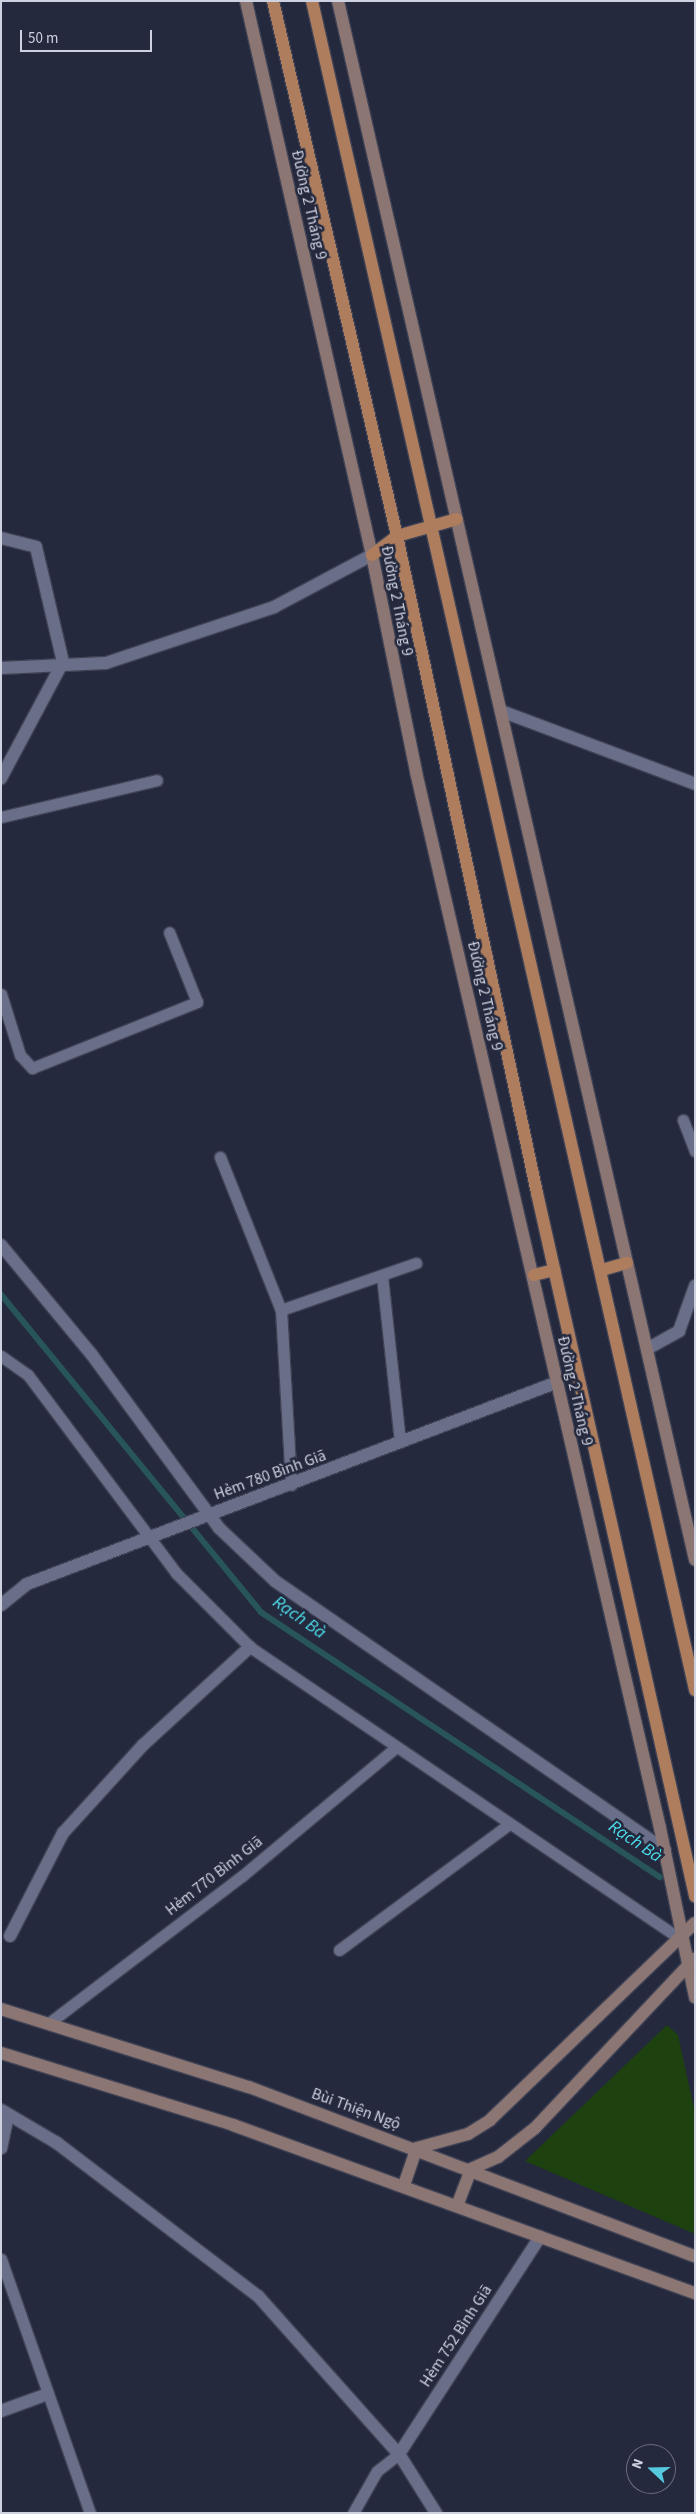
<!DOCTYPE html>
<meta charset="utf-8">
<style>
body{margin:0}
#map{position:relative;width:696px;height:2514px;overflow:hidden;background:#25293e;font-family:"Source Sans 3",sans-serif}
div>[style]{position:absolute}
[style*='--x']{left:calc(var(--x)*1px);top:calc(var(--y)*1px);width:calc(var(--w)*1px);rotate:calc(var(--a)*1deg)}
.green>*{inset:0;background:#1d410f}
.stream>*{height:5.5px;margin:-2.75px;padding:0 2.75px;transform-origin:2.75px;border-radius:2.75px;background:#285559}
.roads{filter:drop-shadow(1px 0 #404355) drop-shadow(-1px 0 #404355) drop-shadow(0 1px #404355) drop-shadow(0 -1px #404355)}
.service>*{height:11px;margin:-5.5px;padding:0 5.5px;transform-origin:5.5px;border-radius:5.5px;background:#6a6f89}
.minor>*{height:12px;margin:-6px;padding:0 6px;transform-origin:6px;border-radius:6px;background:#6a6f89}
.tertiary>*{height:12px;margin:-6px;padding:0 6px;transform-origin:6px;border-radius:6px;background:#6a6f89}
.secondary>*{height:12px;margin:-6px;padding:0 6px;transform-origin:6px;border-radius:6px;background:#8c7673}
.primary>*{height:12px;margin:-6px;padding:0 6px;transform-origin:6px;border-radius:6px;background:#ad7d5e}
span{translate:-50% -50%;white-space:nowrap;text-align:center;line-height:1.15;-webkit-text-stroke:5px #25293e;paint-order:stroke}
.street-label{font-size:16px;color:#ced1df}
.water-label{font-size:18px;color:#4cdfec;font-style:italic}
.frame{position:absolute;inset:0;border:2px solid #ced1df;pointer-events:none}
.north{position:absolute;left:626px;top:2444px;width:50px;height:50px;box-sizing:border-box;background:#25293e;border:1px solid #696c7e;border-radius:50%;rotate:291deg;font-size:14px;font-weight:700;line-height:20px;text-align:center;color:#ced1df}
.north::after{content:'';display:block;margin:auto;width:18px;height:22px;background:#55cadf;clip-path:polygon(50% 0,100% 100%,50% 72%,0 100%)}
.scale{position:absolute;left:20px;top:30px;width:132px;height:22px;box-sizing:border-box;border:2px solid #ced1df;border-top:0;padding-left:6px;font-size:15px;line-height:18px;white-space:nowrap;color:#ced1df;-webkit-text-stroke:4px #25293e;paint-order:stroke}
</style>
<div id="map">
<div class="green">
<i style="clip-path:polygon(667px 2025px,678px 2035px,695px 2113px,695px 2234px,525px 2161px)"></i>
</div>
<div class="stream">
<i style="--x:1;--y:1294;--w:411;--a:50.7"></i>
<i style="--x:261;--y:1612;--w:479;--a:33.6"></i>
</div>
<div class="roads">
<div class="service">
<i style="--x:1;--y:817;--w:160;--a:-13.3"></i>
<i style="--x:1;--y:994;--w:64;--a:72.7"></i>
<i style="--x:20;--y:1055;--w:18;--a:47"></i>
<i style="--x:32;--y:1068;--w:178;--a:-21.8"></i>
<i style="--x:197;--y:1002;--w:75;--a:-111.8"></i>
<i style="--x:683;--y:1120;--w:33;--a:69"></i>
<i style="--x:220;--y:1157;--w:165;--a:68.3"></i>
<i style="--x:281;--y:1310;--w:175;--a:86.7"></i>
<i style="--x:382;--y:1276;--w:167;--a:83.8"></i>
<i style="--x:281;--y:1310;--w:143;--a:-19.2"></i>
<i style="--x:1;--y:1356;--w:33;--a:35"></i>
<i style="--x:28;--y:1375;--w:247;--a:53.2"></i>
<i style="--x:176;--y:1573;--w:105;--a:45"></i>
<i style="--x:250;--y:1647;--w:518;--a:34.15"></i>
<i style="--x:339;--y:1950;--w:212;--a:-36.5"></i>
<i style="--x:49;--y:2023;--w:243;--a:-37.3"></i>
<i style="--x:242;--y:1876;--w:199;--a:-39.9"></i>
<i style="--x:1;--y:2148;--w:35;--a:-78"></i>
<i style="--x:1;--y:2259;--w:269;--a:70.7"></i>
<i style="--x:353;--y:2513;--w:48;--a:-60.3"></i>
<i style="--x:377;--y:2471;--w:28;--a:-38"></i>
</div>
<div class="minor">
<i style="--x:1;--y:538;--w:36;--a:14"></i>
<i style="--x:36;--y:547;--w:118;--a:76.8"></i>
<i style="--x:63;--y:662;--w:132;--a:118.1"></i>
<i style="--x:1;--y:668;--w:105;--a:-2.7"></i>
<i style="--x:106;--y:663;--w:177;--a:-18.4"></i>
<i style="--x:274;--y:607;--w:111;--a:-28"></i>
<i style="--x:501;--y:711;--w:207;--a:20.6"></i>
<i style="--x:1;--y:1245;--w:143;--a:50.4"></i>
<i style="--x:92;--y:1355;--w:215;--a:53.7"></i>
<i style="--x:219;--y:1528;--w:77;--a:43.4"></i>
<i style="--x:275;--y:1581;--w:474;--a:34.6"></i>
<i style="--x:647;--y:1349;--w:37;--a:-29"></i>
<i style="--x:679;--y:1331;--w:48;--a:-70.4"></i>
<i style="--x:1;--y:1605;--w:33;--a:-39"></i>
<i style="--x:27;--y:1584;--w:565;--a:-20.84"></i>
<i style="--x:10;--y:1936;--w:116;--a:-62.8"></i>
<i style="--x:63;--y:1833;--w:119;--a:-47.7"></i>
<i style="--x:143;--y:1745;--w:145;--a:-42.5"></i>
<i style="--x:1;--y:2411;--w:50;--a:-19.9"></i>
<i style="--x:399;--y:2454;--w:259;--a:-57"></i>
</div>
<div class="tertiary">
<i style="--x:1;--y:2110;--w:65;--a:30.5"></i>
<i style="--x:57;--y:2143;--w:253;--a:37.3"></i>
<i style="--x:258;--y:2296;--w:212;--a:48.3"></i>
<i style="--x:399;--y:2454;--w:70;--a:57.9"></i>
</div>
<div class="secondary">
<i style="--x:246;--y:1;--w:568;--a:77.19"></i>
<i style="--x:372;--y:555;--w:221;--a:78.5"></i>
<i style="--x:416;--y:772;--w:1084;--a:76.99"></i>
<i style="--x:660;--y:1828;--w:173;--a:78.3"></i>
<i style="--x:338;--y:1;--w:1599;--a:77.1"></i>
<i style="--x:1;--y:2009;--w:260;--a:17.5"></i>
<i style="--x:249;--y:2087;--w:477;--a:20.8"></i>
<i style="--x:1;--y:2053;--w:243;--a:17.2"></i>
<i style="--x:233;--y:2125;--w:492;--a:20"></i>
<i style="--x:404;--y:2185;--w:39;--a:-71"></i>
<i style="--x:417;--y:2148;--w:53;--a:-15.4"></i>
<i style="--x:468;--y:2134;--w:26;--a:-32"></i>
<i style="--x:490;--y:2120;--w:284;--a:-43.9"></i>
<i style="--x:457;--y:2206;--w:40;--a:-69"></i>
<i style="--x:471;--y:2169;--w:30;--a:-24"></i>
<i style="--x:498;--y:2157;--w:47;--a:-38.1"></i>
<i style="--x:535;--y:2128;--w:233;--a:-46.7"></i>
</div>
<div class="primary">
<i style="--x:273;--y:1;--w:549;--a:76.95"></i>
<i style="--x:397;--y:536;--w:672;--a:77.97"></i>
<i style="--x:537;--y:1193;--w:721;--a:77.33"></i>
<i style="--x:312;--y:1;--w:1732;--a:77.22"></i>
<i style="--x:372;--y:555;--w:31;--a:-37"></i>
<i style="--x:397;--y:536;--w:62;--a:-15.8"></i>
<i style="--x:602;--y:1270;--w:26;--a:-16"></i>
<i style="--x:534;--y:1275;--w:21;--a:-14"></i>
</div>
</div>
<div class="street-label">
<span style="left:309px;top:205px;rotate:77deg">Đường 2 Tháng 9</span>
<span style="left:397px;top:601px;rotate:79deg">Đường 2 Tháng 9</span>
<span style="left:485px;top:996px;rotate:77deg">Đường 2 Tháng 9</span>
<span style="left:575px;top:1391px;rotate:77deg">Đường 2 Tháng 9</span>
<span style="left:270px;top:1475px;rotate:-20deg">Hẻm 780 Bình Giã</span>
<span style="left:214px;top:1876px;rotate:-38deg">Hẻm 770 Bình Giã</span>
<span style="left:356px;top:2109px;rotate:20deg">Bùi Thiện Ngộ</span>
<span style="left:456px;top:2336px;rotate:-57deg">Hẻm 752 Bình Giã</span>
</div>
<div class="water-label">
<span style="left:299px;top:1618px;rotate:35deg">Rạch Bà</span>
<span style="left:635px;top:1842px;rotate:34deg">Rạch Bà</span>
</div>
<div class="frame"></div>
<div class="north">N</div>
<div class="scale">50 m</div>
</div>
